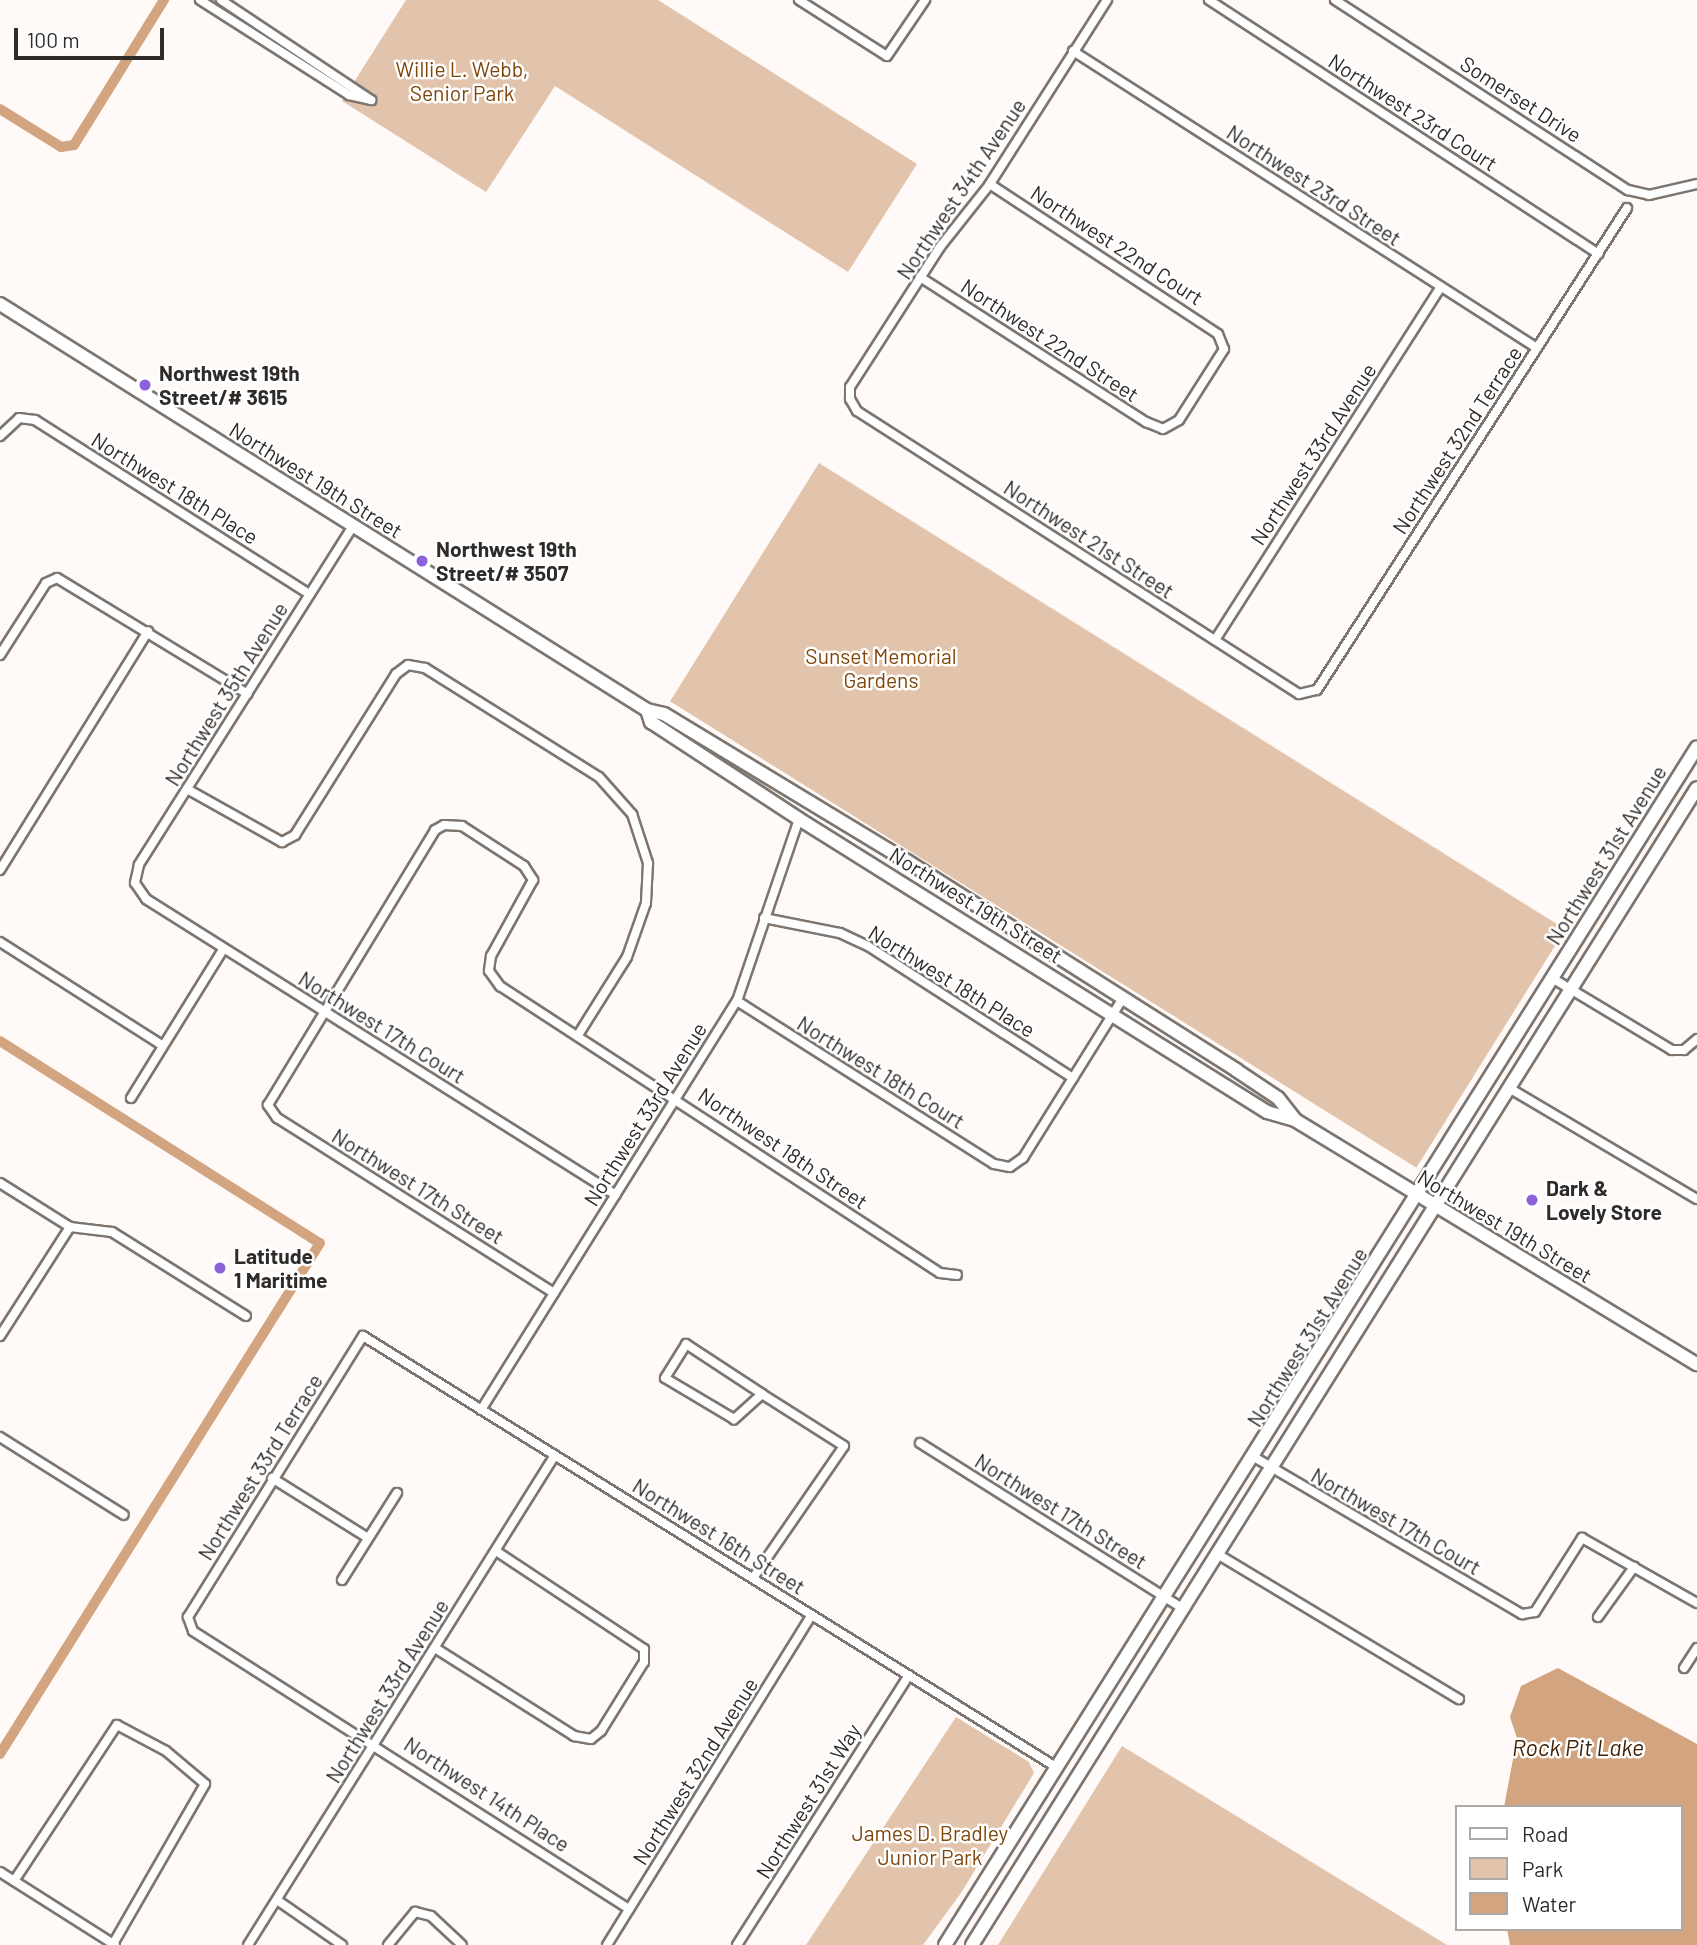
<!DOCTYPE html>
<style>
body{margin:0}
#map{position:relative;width:1697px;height:1945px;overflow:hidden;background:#fffaf7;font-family:Barlow,sans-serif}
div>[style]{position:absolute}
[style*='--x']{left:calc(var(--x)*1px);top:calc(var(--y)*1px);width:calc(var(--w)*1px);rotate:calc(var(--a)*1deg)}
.green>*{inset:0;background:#e2c3ab;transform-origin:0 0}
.water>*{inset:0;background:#d2a480}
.canal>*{height:10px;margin:-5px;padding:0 5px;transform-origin:5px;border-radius:5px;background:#d2a480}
.roads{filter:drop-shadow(2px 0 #7d7670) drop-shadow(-2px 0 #7d7670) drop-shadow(0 2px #7d7670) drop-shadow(0 -2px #7d7670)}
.street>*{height:8px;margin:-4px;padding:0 4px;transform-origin:4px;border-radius:4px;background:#fff}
.secondary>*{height:12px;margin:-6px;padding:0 6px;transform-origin:6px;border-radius:6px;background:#fff}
.primary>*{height:12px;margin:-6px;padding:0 6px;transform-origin:6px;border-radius:6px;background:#fff}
.dots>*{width:19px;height:19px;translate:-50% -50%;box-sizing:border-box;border:4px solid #fff;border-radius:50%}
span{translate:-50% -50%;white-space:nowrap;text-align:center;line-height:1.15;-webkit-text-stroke:5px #fff;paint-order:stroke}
.park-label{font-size:21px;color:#7f4509}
.street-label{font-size:21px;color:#2e2b29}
.poi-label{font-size:21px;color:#2e2b29;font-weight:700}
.left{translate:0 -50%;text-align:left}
.water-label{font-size:23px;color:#422307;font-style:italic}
.legend{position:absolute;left:1455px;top:1805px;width:228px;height:126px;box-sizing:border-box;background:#fff;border:2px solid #abaaa9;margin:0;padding:9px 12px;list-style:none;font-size:21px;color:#2e2b29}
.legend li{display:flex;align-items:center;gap:14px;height:35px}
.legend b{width:35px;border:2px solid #abaaa9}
.scale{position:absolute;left:14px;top:28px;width:150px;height:32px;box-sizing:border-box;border:4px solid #2e2b29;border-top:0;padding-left:9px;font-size:21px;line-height:24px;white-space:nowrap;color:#2e2b29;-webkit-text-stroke:5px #fff;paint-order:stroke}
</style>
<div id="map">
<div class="green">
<i style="clip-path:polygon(207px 0,215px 0,317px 67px,314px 69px)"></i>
<i style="clip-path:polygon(406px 0,658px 0,917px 164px,848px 272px,555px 86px,486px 192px,342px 101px)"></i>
<i style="left:819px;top:463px;width:880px;height:281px;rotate:32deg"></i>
<i style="clip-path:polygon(956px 1717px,1029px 1762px,1034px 1773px,961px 1893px,923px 1945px,806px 1945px)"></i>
<i style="clip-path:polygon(1122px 1746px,1447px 1945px,998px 1945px)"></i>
</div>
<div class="water">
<i style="clip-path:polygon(1558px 1668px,1697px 1744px,1697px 1945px,1510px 1945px,1507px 1929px,1681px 1929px,1681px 1807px,1504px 1807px,1517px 1738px,1510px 1717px,1521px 1686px)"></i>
</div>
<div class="canal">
<i style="--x:0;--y:109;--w:72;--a:31.9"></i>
<i style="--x:61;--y:147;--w:13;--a:-9"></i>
<i style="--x:74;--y:145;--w:171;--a:-58.2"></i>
<i style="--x:0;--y:1041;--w:378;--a:32.3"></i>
<i style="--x:320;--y:1243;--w:603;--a:122.06"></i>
</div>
<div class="roads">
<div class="street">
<i style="--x:200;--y:0;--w:177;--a:32.5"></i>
<i style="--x:349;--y:95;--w:23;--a:13"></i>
<i style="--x:221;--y:0;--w:180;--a:33.7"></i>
<i style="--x:799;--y:0;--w:104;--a:32.5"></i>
<i style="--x:887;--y:56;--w:68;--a:-55.8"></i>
<i style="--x:1107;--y:0;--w:218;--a:122.5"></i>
<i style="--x:990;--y:184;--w:80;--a:128.4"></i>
<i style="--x:940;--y:247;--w:166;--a:122.7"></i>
<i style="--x:850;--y:387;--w:12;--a:90"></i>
<i style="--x:850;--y:399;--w:14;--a:60"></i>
<i style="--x:857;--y:411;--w:525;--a:32.63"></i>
<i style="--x:1299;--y:694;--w:18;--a:-13"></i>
<i style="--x:1317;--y:690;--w:573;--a:-57.25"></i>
<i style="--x:1209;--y:0;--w:465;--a:33.1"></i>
<i style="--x:1335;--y:0;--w:349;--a:33"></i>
<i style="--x:1628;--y:190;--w:22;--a:13"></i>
<i style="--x:1649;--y:195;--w:49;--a:-12.9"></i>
<i style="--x:1073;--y:51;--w:551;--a:32.62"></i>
<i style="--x:920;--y:277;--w:269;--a:32.7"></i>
<i style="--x:1146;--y:422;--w:18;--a:22"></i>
<i style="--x:1163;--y:429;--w:18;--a:-29"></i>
<i style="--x:1179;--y:420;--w:84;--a:-57.6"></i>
<i style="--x:1224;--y:349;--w:16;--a:-112"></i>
<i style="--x:1218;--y:334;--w:273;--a:-146.7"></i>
<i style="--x:0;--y:436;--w:26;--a:-43"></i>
<i style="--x:19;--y:418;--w:16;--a:7"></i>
<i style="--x:35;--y:420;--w:325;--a:32.4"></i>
<i style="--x:353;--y:526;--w:401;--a:122.3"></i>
<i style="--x:139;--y:865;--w:18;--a:103"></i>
<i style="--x:135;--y:883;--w:19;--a:55"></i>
<i style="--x:146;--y:899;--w:555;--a:32.2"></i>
<i style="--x:1215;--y:640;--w:419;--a:-57.4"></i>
<i style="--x:0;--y:655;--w:85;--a:-57.4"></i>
<i style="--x:46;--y:583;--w:12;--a:-24"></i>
<i style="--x:57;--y:578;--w:223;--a:31.3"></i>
<i style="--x:187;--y:789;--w:109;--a:29.2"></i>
<i style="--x:282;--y:842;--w:15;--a:-28"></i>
<i style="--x:295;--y:835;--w:190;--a:-57.9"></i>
<i style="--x:396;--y:674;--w:15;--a:-37"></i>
<i style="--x:408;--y:665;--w:17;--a:10"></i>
<i style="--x:425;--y:668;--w:205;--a:32.1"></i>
<i style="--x:599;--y:777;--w:50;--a:48.3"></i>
<i style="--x:632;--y:814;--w:52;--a:71.9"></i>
<i style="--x:648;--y:863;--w:40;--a:92.9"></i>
<i style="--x:646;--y:903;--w:57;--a:109.4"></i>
<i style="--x:627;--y:957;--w:92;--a:122.1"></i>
<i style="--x:0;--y:870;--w:281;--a:-58.2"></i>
<i style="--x:764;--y:918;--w:77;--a:11.2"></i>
<i style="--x:840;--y:933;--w:31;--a:25"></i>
<i style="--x:868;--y:946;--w:244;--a:32.8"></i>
<i style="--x:0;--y:942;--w:193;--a:32.5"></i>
<i style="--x:1552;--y:978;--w:140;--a:31"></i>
<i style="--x:1672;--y:1050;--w:12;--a:0"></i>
<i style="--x:1684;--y:1050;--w:17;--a:-40"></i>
<i style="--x:737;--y:1001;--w:304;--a:32.4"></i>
<i style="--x:994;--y:1164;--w:16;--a:11"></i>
<i style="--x:1010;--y:1167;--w:16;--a:-35"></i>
<i style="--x:1023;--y:1158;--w:189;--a:-58"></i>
<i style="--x:1509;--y:1088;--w:218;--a:30.6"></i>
<i style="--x:131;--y:1098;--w:176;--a:-58.2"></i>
<i style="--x:0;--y:1183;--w:83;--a:32.2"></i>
<i style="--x:70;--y:1227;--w:42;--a:6.8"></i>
<i style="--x:112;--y:1232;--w:158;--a:32.1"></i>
<i style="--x:554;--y:1293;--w:328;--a:-147.7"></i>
<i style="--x:277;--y:1118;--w:16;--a:-125"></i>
<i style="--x:268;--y:1105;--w:322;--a:-58.7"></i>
<i style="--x:435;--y:830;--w:10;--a:-29"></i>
<i style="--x:444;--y:825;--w:18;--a:3"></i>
<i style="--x:462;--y:826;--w:74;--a:32.8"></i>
<i style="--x:524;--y:866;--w:17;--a:57"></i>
<i style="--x:533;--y:880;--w:87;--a:118.9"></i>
<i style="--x:491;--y:956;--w:15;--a:98"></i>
<i style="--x:489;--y:971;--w:19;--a:54"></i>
<i style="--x:500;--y:986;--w:525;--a:33.12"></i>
<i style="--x:940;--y:1273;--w:17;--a:7"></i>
<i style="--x:0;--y:1336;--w:130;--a:-57.3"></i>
<i style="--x:686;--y:1344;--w:91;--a:33.3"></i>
<i style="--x:762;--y:1394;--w:38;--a:138"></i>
<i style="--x:734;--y:1419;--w:80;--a:-149.3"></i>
<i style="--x:665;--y:1378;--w:40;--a:-58"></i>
<i style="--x:481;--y:1410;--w:483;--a:-58"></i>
<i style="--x:737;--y:1001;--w:192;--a:-71.2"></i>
<i style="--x:0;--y:1437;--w:146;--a:32.2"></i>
<i style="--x:920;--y:1443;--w:312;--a:32.2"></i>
<i style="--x:1254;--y:1457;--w:311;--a:30.4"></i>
<i style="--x:1522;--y:1614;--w:13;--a:-9"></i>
<i style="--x:1535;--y:1612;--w:88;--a:-57.6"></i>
<i style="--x:1582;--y:1538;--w:132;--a:29.5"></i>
<i style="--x:272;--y:1478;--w:113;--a:32"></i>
<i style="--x:1219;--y:1555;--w:280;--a:31"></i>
<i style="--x:753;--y:1578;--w:160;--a:-55.4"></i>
<i style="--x:844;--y:1446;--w:97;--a:-147.6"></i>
<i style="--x:342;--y:1580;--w:103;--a:-57.7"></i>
<i style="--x:1598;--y:1617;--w:62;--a:-54.2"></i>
<i style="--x:435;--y:1648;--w:165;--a:32.3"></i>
<i style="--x:574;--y:1736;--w:17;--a:10"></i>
<i style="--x:591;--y:1739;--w:13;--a:-39"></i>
<i style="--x:601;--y:1731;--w:81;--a:-58.1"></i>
<i style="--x:644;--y:1662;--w:13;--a:-90"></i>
<i style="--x:644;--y:1649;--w:178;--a:-146.5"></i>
<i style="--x:1684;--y:1668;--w:24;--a:-57"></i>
<i style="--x:0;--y:1872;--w:136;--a:32.4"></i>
<i style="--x:14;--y:1881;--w:187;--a:-56.6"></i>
<i style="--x:117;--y:1725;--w:55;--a:28"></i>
<i style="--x:166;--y:1751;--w:51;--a:40.2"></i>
<i style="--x:205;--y:1784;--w:185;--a:119.9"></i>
<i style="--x:277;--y:1900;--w:79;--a:34.7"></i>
<i style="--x:629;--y:1909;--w:517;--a:-147.48"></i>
<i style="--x:193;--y:1631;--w:15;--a:-110"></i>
<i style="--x:188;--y:1617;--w:331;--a:-58.1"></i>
<i style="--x:363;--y:1336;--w:816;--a:31.88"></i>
<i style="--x:248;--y:1945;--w:578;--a:-57.93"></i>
<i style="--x:388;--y:1945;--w:43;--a:-50.7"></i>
<i style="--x:415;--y:1912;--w:16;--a:14"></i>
<i style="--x:431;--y:1916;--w:42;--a:43.1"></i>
<i style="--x:607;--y:1945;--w:388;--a:-58.2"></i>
<i style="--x:737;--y:1945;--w:320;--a:-57.5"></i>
</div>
<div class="secondary">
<i style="--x:0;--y:304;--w:764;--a:32.11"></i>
<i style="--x:647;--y:710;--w:17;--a:13"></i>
<i style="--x:664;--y:714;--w:284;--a:31.2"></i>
<i style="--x:907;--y:861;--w:390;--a:32.4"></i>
<i style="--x:1236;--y:1070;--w:50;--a:33.7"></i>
<i style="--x:1278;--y:1098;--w:28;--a:52"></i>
<i style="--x:647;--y:710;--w:13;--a:72"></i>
<i style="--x:651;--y:722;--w:177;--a:33.2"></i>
<i style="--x:799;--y:819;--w:552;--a:32.05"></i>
<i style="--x:1267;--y:1112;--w:29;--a:16"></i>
<i style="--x:1295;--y:1120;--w:470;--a:31.3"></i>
</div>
<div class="primary">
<i style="--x:945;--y:1945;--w:1414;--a:-57.88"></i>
<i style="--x:972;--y:1945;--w:1365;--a:-57.93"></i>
</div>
</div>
<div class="dots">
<i style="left:145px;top:385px;background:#8b62dc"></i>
<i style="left:422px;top:561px;background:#8b62dc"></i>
<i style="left:1532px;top:1200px;background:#8b62dc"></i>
<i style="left:220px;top:1268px;background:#8b62dc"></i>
</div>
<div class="park-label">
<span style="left:462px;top:81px">Willie L. Webb,<br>Senior Park</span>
<span style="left:881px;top:668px">Sunset Memorial<br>Gardens</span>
<span style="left:930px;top:1845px">James D. Bradley<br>Junior Park</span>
</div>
<div class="street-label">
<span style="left:1521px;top:99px;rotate:33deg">Somerset Drive</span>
<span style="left:1413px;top:112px;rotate:33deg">Northwest 23rd Court</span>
<span style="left:1314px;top:185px;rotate:33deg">Northwest 23rd Street</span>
<span style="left:961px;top:189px;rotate:-56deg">Northwest 34th Avenue</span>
<span style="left:1117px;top:245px;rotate:33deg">Northwest 22nd Court</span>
<span style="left:1050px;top:340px;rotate:33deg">Northwest 22nd Street</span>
<span style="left:1457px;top:440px;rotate:-57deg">Northwest 32nd Terrace</span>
<span style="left:1313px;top:454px;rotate:-57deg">Northwest 33rd Avenue</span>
<span style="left:316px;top:480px;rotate:32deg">Northwest 19th Street</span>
<span style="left:175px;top:488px;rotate:32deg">Northwest 18th Place</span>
<span style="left:1089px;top:539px;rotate:33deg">Northwest 21st Street</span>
<span style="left:226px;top:694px;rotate:-58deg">Northwest 35th Avenue</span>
<span style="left:1606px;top:855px;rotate:-58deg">Northwest 31st Avenue</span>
<span style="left:976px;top:905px;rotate:32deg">Northwest 19th Street</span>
<span style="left:952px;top:981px;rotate:32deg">Northwest 18th Place</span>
<span style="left:382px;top:1027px;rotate:32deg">Northwest 17th Court</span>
<span style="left:881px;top:1072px;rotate:32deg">Northwest 18th Court</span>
<span style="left:645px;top:1114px;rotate:-58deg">Northwest 33rd Avenue</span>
<span style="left:783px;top:1148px;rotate:34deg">Northwest 18th Street</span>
<span style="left:418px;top:1186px;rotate:32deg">Northwest 17th Street</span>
<span style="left:1505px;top:1226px;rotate:31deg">Northwest 19th Street</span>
<span style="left:1307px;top:1337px;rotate:-58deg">Northwest 31st Avenue</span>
<span style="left:260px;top:1467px;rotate:-58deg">Northwest 33rd Terrace</span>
<span style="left:1061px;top:1511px;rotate:32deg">Northwest 17th Street</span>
<span style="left:1396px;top:1521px;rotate:30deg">Northwest 17th Court</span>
<span style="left:719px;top:1536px;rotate:32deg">Northwest 16th Street</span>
<span style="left:387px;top:1691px;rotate:-58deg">Northwest 33rd Avenue</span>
<span style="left:695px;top:1771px;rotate:-58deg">Northwest 32nd Avenue</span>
<span style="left:487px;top:1794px;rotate:33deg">Northwest 14th Place</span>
<span style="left:808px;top:1801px;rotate:-58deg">Northwest 31st Way</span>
</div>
<div class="poi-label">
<span class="left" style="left:159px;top:385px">Northwest 19th<br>Street/# 3615</span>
<span class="left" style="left:436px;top:561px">Northwest 19th<br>Street/# 3507</span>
<span class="left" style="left:1546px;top:1200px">Dark &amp;<br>Lovely Store</span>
<span class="left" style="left:234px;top:1268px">Latitude<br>1 Maritime</span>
</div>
<div class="water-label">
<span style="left:1578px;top:1747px">Rock Pit Lake</span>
</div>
<ul class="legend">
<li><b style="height:9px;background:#fff"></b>Road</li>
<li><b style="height:19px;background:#e2c3ab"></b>Park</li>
<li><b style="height:19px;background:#d2a480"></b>Water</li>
</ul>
<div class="scale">100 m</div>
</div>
